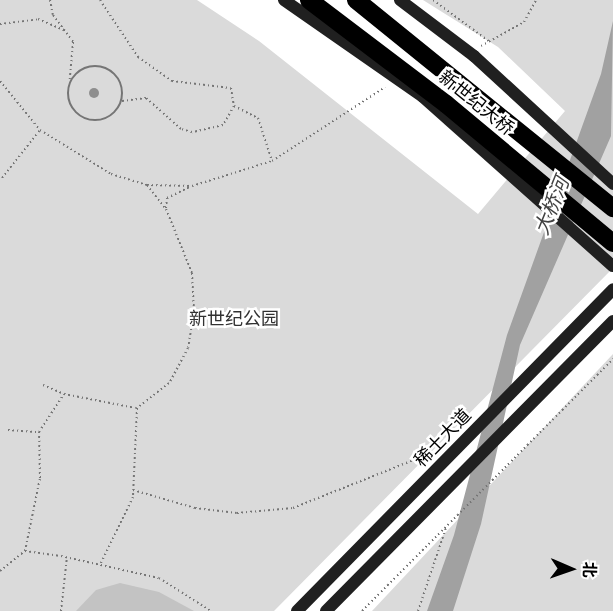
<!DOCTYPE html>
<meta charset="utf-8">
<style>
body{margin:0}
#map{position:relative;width:613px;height:611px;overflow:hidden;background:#fff;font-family:"Public Sans","Noto Sans SC",sans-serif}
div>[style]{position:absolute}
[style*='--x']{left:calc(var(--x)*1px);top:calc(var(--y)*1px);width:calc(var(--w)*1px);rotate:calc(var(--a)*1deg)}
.green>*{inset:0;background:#dadada}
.water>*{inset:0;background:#a1a1a1}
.building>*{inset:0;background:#c3c3c3}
.path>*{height:2px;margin-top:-1px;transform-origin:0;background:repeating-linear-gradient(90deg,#757575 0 1.5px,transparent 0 4.5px)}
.path>.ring{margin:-1px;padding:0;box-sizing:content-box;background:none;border:2px solid #757575;border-radius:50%}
.secondary>*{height:12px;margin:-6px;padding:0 6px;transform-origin:6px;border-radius:6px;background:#202020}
.highway>*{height:18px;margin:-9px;padding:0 9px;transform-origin:9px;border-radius:9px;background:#000}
.trees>*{width:10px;height:10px;margin:-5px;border-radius:50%;background:#8e8e8e}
span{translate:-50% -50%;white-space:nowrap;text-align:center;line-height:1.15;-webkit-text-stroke:5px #fff;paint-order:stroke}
.street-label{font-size:18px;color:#000}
.park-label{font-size:18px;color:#313131}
.water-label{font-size:20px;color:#424242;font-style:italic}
.north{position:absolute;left:541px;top:539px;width:60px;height:60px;-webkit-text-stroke:4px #fff;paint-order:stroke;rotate:92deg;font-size:16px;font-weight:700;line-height:24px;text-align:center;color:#000}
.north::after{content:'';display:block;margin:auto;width:21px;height:27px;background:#000;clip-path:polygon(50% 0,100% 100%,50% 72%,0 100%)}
</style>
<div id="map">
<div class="green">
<i style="clip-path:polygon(0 0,197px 0,259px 41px,478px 214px,565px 111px,498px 47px,423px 0,613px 0,613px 268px,274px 611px,0 611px)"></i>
<i style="clip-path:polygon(613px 354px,613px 611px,372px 611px)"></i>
</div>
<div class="water">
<i style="clip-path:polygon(613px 21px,611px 136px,520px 345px,481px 524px,453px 611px,427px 611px,454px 535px,507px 335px,601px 74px)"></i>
</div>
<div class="building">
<i style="clip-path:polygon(120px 583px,159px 592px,194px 611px,76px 611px,96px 590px)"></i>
</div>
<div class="path">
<i style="--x:50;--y:0;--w:15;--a:79"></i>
<i style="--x:53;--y:15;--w:34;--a:53"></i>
<i style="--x:73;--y:42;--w:38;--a:95"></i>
<i style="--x:100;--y:0;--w:69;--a:56.3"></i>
<i style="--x:138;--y:57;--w:42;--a:35.2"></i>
<i style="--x:172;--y:81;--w:59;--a:6.8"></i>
<i style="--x:231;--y:88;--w:18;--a:81"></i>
<i style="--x:234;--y:106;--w:22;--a:120"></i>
<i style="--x:223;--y:125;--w:32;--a:167"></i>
<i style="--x:192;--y:132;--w:11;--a:-165"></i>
<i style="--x:181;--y:129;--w:47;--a:-138.5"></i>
<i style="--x:146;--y:98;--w:26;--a:173"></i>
<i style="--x:433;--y:0;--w:71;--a:36.4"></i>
<i style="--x:0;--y:24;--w:38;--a:-7"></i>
<i style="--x:38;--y:19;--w:30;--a:23"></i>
<i style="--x:481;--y:46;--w:49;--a:-29.2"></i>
<i style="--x:524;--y:22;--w:25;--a:-61"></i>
<i class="ring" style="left:68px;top:66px;width:52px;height:52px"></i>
<i style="--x:0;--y:81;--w:63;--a:50.8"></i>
<i style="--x:40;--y:130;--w:84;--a:31.8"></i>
<i style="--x:111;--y:174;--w:38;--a:17"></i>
<i style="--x:147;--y:185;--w:31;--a:52"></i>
<i style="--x:166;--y:209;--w:69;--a:67.9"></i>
<i style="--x:192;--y:273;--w:38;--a:87"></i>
<i style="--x:194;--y:311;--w:37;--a:99"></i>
<i style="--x:188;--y:348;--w:40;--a:118"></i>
<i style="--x:169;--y:383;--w:41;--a:142"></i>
<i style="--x:137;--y:408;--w:89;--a:92.6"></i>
<i style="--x:133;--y:497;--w:76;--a:115.9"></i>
<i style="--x:234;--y:106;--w:27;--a:27"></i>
<i style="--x:258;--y:118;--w:45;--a:72"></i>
<i style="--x:2;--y:178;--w:61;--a:-51.6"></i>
<i style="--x:147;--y:185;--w:45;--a:1.3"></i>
<i style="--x:192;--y:186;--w:84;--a:-17.4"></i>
<i style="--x:272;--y:161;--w:135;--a:-33.2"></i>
<i style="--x:166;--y:208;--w:10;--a:-84"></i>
<i style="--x:167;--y:198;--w:25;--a:-26"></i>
<i style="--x:43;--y:385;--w:23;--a:23"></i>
<i style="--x:64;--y:394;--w:73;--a:11"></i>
<i style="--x:8;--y:430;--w:31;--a:4"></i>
<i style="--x:133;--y:490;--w:65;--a:16.2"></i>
<i style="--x:195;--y:508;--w:42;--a:6.8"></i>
<i style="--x:237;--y:513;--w:56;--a:-5.1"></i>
<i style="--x:293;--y:508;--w:152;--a:-21.7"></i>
<i style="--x:25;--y:551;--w:75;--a:-78.4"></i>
<i style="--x:40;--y:478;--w:46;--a:-91.2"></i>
<i style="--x:39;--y:432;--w:45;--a:-56.7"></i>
<i style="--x:0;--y:571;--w:32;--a:-39"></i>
<i style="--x:25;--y:551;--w:36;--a:8"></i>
<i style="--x:61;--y:556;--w:100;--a:12.7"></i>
<i style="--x:159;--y:578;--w:62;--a:32.4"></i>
<i style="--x:61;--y:611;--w:54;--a:-83.7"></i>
<i style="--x:362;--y:611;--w:356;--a:-45.1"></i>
<i style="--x:418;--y:611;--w:88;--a:-71.4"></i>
</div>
<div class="secondary">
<i style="--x:284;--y:0;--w:169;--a:34.9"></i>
<i style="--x:423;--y:97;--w:254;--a:41.7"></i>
<i style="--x:400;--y:0;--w:93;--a:37.1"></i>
<i style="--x:474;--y:56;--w:189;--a:42.6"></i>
<i style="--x:297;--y:611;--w:451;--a:-45.5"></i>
<i style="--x:326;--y:611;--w:408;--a:-45.3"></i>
</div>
<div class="highway">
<i style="--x:309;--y:0;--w:172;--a:37.2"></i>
<i style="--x:446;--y:104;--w:217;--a:39.8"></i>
<i style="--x:356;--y:0;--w:331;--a:39"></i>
</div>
<div class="trees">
<i style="left:94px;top:93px"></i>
</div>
<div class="street-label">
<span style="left:476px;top:103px;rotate:39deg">新世纪大桥</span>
<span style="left:443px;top:438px;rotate:-46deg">稀土大道</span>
</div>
<div class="park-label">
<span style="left:234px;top:319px">新世纪公园</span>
</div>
<div class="water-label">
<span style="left:552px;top:206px;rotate:-68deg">大桥河</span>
</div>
<div class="north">北</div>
</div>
